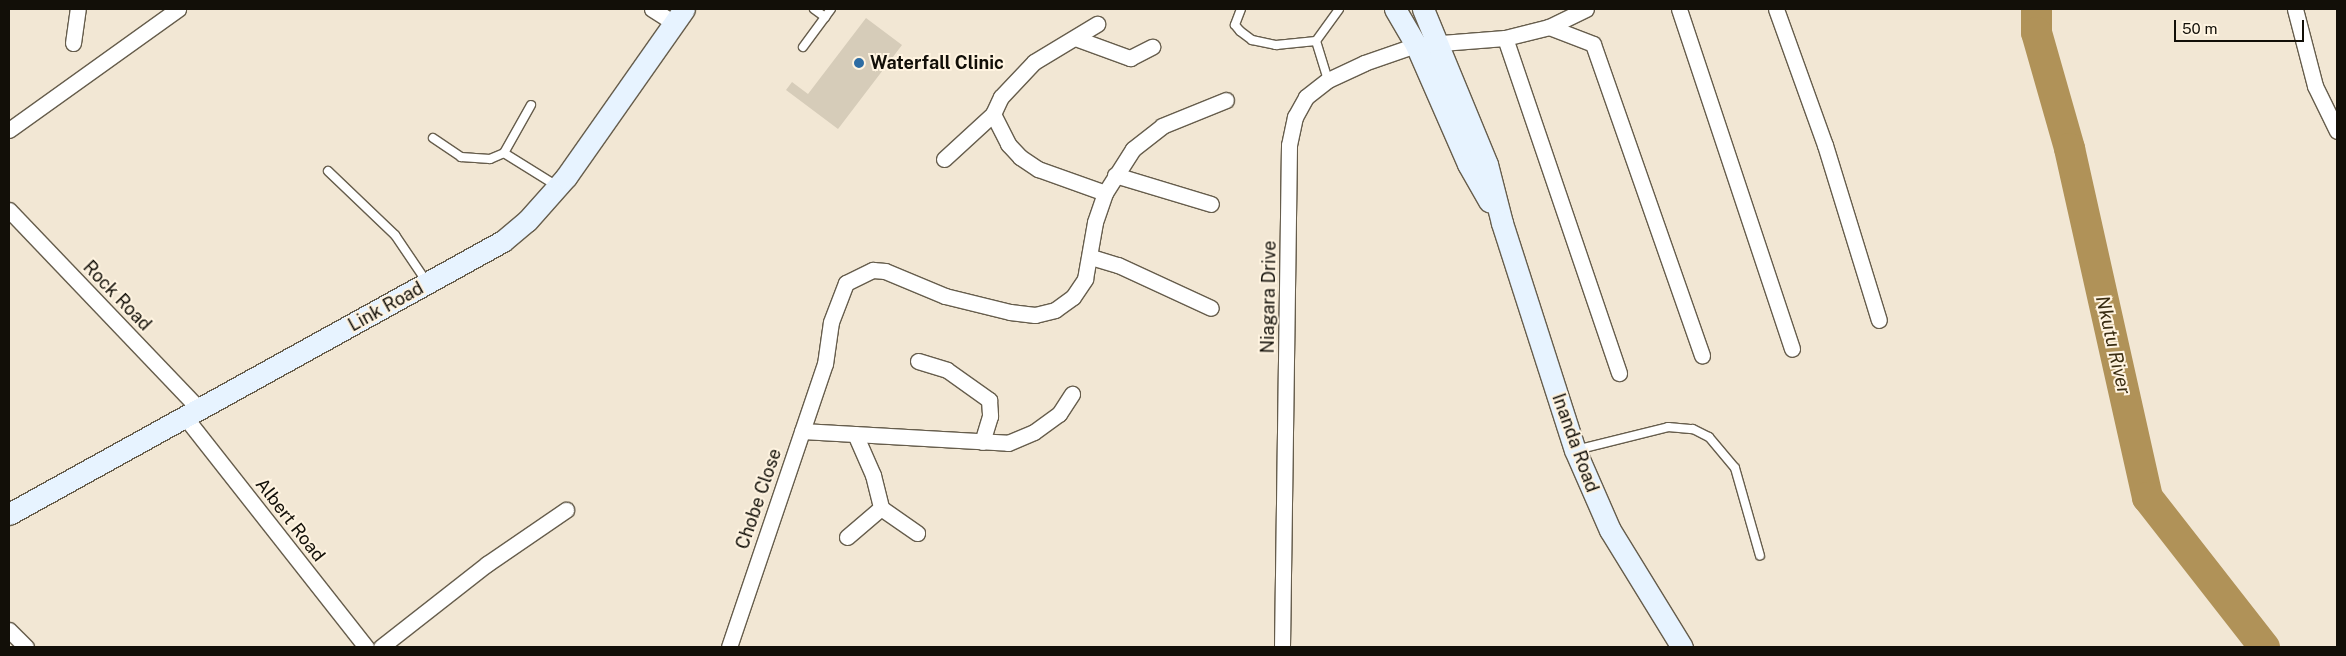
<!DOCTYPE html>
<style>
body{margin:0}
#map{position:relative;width:2346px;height:656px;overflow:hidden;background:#f2e7d4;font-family:"Public Sans",sans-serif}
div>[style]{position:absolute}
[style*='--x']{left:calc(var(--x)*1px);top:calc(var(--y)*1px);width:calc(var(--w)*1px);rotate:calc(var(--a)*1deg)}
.river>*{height:31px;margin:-15.5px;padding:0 15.5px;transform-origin:15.5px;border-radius:15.5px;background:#b09258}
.building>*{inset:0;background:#d6ccb9}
.roads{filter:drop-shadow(1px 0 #665d4c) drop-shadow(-1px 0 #665d4c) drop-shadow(0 1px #665d4c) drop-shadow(0 -1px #665d4c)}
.lane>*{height:8px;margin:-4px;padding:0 4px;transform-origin:4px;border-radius:4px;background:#fff}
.street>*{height:15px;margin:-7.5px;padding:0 7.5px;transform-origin:7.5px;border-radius:7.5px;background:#fff}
.secondary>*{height:21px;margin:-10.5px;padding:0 10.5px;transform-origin:10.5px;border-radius:10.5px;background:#e7f3ff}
.dots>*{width:14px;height:14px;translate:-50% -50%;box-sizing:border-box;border:2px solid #fff4e1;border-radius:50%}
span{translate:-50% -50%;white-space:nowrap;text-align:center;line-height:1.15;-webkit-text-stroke:4px #fff4e1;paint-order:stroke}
.poi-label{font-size:18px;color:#120f08;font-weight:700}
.left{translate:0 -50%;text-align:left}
.street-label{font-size:18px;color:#120f08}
.water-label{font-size:19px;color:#392c11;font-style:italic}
.frame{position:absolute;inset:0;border:10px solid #120f08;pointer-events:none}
.scale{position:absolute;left:2174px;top:20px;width:130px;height:22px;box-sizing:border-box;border:2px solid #120f08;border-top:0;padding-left:6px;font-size:15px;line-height:18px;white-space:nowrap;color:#120f08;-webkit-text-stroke:4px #fff4e1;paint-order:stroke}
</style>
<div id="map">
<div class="river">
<i style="--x:2036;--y:9;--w:23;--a:90"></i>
<i style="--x:2036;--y:32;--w:121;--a:74.1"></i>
<i style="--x:2069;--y:148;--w:358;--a:77.4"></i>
<i style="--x:2147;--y:497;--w:190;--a:52"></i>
</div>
<div class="building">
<i style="clip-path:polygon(866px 18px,902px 45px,838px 129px,786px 90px,792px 82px,808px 94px)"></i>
</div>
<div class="roads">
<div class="lane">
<i style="--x:814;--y:9;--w:14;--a:36"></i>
<i style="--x:1241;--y:9;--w:17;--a:111"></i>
<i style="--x:1235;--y:25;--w:8;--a:50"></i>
<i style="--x:1240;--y:31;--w:15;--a:37"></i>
<i style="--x:1252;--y:40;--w:25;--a:12"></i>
<i style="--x:1276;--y:45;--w:40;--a:-5.7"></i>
<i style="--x:1316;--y:41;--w:39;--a:-54"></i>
<i style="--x:1316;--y:41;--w:41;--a:72.9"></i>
<i style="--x:803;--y:47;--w:47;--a:-53.6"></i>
<i style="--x:433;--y:138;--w:34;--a:34"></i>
<i style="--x:461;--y:157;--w:29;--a:4"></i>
<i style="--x:490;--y:159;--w:15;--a:-23"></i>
<i style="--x:504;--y:153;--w:55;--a:-60.6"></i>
<i style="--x:504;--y:153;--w:62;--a:31.9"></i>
<i style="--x:328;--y:171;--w:93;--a:43.7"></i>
<i style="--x:395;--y:235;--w:55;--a:56"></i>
<i style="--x:1576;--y:450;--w:95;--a:-14"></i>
<i style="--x:1668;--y:427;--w:25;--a:5"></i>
<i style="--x:1693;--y:429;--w:18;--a:27"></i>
<i style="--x:1709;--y:437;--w:40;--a:50"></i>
<i style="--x:1735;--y:468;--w:91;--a:74.1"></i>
</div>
<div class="street">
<i style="--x:652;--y:9;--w:26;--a:32"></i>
<i style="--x:1679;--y:9;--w:358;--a:71.6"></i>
<i style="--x:1776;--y:9;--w:145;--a:70.2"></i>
<i style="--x:1825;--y:145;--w:183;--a:72.9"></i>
<i style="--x:2295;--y:9;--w:80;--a:75.4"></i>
<i style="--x:2315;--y:86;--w:50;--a:63.9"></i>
<i style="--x:1549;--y:27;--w:47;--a:21.1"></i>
<i style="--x:1593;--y:44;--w:330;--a:70.7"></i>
<i style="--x:1075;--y:38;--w:59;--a:20"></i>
<i style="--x:1130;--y:58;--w:25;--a:-27"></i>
<i style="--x:1505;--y:38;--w:354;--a:71.2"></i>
<i style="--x:73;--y:43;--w:34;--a:-82"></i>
<i style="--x:993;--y:114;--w:34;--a:63"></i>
<i style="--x:1008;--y:144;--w:18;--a:47"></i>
<i style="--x:1020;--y:157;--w:22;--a:34"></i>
<i style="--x:1038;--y:169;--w:71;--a:19.7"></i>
<i style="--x:9;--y:130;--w:208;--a:-35.6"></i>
<i style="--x:944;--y:159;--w:67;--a:-42.6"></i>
<i style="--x:993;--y:114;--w:19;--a:-65"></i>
<i style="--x:1001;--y:97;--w:48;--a:-46.7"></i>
<i style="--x:1034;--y:62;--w:74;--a:-31.1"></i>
<i style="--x:1115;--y:175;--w:100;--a:16.8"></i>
<i style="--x:9;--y:210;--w:275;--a:46.3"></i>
<i style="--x:1091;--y:257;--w:28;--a:17"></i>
<i style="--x:1118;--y:265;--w:102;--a:24.8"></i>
<i style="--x:918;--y:361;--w:30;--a:17"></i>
<i style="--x:947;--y:370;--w:52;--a:35.5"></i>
<i style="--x:989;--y:400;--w:16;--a:86"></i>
<i style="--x:990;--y:416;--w:27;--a:107"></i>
<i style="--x:185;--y:417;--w:293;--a:51.8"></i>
<i style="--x:802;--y:431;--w:206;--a:3.3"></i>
<i style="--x:1008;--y:443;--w:28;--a:-23"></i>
<i style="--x:1034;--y:432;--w:31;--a:-36"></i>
<i style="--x:1059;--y:414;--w:24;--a:-57"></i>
<i style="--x:855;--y:434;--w:45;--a:66.3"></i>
<i style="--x:873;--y:475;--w:34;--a:76"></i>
<i style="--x:847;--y:537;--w:45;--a:-40.5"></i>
<i style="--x:881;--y:508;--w:44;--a:34.8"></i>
<i style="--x:9;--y:630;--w:24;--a:45"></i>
<i style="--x:381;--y:647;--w:135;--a:-38.1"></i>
<i style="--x:487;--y:564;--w:96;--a:-34.4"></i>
<i style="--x:729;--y:647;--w:299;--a:-71.3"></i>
<i style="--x:825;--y:364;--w:42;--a:-81.9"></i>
<i style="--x:831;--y:322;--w:42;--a:-69"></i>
<i style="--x:846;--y:283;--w:30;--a:-26"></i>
<i style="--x:873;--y:270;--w:12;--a:5"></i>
<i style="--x:885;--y:271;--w:65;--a:22.6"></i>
<i style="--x:945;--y:296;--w:67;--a:13.8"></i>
<i style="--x:1010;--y:312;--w:25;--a:7"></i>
<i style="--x:1035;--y:315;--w:21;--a:-14"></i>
<i style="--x:1055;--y:310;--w:22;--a:-36"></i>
<i style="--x:1073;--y:297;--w:22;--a:-56"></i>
<i style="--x:1085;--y:279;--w:58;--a:-80"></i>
<i style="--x:1095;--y:222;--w:31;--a:-71"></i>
<i style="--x:1105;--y:193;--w:52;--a:-57.5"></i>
<i style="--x:1133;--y:149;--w:37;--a:-38"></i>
<i style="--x:1162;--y:126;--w:69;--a:-22.1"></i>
<i style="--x:1282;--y:647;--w:502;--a:-89.2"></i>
<i style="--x:1289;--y:145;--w:29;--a:-78"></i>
<i style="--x:1295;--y:117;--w:23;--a:-61"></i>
<i style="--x:1306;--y:97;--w:28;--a:-38"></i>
<i style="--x:1328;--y:80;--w:40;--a:-25"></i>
<i style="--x:1364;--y:63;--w:55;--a:-19.1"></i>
<i style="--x:1416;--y:45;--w:89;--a:-4.5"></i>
<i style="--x:1505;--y:38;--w:45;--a:-14"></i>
<i style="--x:1549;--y:27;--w:41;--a:-25.9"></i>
</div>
<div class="secondary">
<i style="--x:1395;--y:9;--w:42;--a:59.7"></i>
<i style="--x:1416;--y:45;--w:130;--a:66.4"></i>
<i style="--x:1468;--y:164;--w:43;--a:60.4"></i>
<i style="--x:1423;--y:9;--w:168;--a:67.6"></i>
<i style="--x:1487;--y:164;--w:61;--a:75.7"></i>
<i style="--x:1502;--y:223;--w:238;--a:72.2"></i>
<i style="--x:1575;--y:450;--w:87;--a:66.4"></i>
<i style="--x:1610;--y:530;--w:137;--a:58.4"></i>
<i style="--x:9;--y:514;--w:564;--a:-28.93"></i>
<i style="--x:503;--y:241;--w:31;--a:-40"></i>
<i style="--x:527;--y:221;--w:59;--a:-48.4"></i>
<i style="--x:566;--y:177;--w:205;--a:-54.9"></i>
</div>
</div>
<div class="dots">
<i style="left:859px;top:63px;background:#2d6ca3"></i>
</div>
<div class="poi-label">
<span class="left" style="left:870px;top:63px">Waterfall Clinic</span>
</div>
<div class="street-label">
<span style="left:117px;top:296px;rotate:46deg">Rock Road</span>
<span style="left:1269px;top:297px;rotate:-89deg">Niagara Drive</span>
<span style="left:386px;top:307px;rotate:-29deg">Link Road</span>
<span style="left:1575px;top:443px;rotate:70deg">Inanda Road</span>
<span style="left:759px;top:499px;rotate:-71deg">Chobe Close</span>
<span style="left:290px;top:520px;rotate:52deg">Albert Road</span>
</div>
<div class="water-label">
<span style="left:2113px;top:345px;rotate:77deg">Nkutu River</span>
</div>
<div class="frame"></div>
<div class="scale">50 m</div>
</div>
